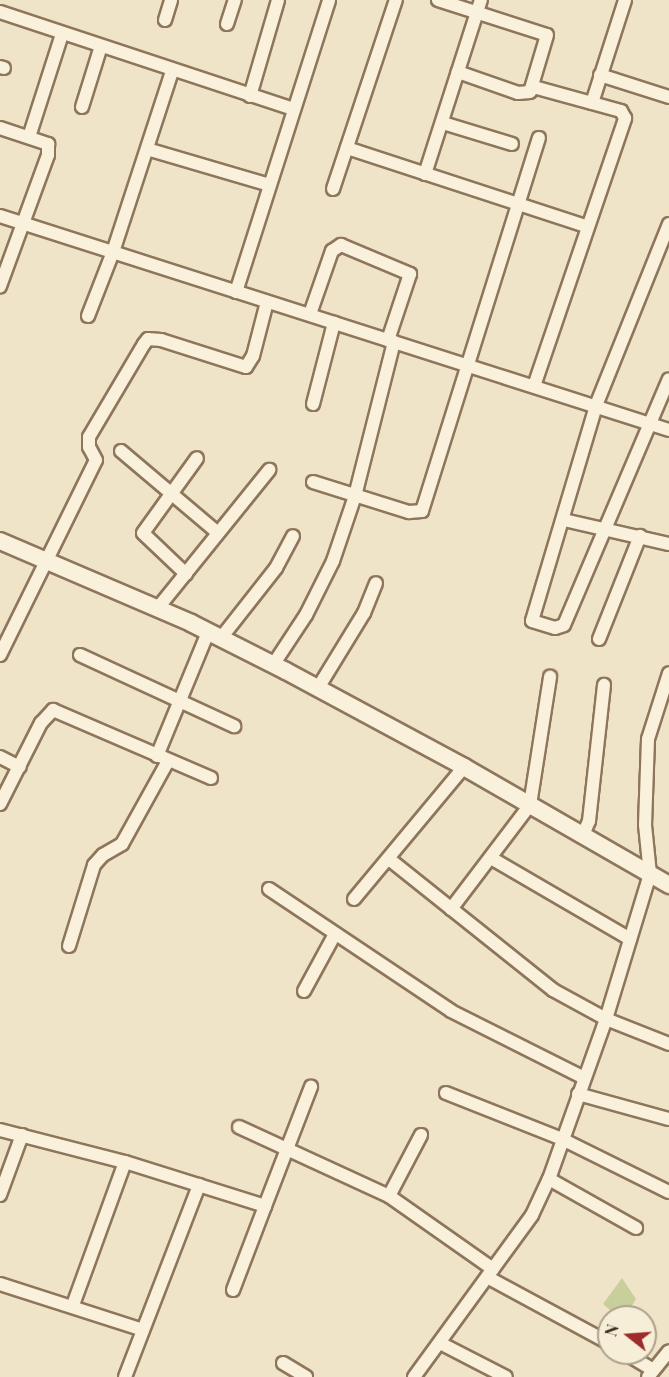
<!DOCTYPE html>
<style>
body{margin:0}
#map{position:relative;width:669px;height:1377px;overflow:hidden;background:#f0e4c8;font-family:"Playfair Display",serif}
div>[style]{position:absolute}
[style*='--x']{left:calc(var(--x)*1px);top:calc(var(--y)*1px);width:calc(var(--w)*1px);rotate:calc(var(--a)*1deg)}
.green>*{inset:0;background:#c9cf9b}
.roads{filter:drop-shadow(2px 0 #8d765c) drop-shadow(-2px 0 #8d765c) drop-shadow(0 2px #8d765c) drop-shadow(0 -2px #8d765c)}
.street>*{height:12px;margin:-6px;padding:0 6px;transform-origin:6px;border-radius:6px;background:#faf1dc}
.secondary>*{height:16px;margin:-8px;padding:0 8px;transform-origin:8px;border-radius:8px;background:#faf1dc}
span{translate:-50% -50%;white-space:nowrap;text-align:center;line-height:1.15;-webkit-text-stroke:4.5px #f7eed8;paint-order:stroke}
.north{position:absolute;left:597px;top:1305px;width:60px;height:60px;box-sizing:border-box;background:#f7eed8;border:2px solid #ada18e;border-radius:50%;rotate:287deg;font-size:16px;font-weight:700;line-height:24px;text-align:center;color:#3d2e20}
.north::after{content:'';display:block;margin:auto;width:21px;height:27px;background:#9e2a2b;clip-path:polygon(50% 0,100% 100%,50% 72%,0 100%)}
</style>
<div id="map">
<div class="green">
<i style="clip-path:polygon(622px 1278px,636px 1299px,625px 1317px,618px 1317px,603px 1304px)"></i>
</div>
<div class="roads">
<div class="street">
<i style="--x:438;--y:0;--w:114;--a:17.8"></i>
<i style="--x:547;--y:35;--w:59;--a:106.6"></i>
<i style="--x:530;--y:92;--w:12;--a:175"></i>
<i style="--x:518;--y:93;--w:64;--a:-160.7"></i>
<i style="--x:0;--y:12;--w:309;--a:18.3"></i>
<i style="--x:165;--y:20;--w:21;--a:-73"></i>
<i style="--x:227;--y:24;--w:25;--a:-72"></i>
<i style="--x:0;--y:67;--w:4;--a:14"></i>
<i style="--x:600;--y:75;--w:72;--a:17.7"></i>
<i style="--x:250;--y:96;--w:100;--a:-73.7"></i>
<i style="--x:592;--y:103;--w:108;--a:-72.2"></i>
<i style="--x:82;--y:107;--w:64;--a:-72.7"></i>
<i style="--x:443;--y:123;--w:72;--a:16.9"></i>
<i style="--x:0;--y:128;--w:51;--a:18.4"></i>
<i style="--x:48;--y:144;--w:11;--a:90"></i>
<i style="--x:48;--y:155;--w:140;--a:110.1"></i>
<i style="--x:29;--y:137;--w:108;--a:-72.2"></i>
<i style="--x:347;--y:148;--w:251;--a:18.1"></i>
<i style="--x:147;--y:149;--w:127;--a:16.4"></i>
<i style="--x:425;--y:174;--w:183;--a:-72.2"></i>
<i style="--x:333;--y:189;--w:199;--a:-71.6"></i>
<i style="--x:0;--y:216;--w:702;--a:17.74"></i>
<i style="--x:669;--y:224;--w:196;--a:111.9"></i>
<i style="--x:596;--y:406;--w:224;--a:106.6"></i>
<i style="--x:532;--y:621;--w:24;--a:17"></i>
<i style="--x:555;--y:628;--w:9;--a:-18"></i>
<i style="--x:564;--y:625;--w:267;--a:-66.9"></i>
<i style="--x:236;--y:292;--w:306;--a:-72.3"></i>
<i style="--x:310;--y:314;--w:67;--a:-70.8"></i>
<i style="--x:332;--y:251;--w:11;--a:-34"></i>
<i style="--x:341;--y:245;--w:75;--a:22.8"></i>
<i style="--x:410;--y:274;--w:70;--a:108.4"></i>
<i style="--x:88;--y:316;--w:69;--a:-68.7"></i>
<i style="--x:113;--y:252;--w:190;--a:-71.9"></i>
<i style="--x:534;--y:386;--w:283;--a:-71.2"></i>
<i style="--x:625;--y:118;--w:8;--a:-120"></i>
<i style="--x:621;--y:111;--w:90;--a:-164.6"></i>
<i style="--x:313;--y:404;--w:84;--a:-75.5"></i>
<i style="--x:121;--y:451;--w:127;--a:40.2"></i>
<i style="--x:313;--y:482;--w:101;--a:17.4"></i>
<i style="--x:409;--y:512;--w:13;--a:-4"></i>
<i style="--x:422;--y:511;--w:391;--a:-72.6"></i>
<i style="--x:564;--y:520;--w:108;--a:12.9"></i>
<i style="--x:186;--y:574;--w:59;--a:-136.4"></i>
<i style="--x:143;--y:533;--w:92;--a:-54.2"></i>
<i style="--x:157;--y:609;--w:179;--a:-51.1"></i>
<i style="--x:221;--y:638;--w:89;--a:-51.8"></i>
<i style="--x:276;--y:568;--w:36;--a:-62"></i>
<i style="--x:599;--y:639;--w:111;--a:-68.3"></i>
<i style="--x:0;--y:655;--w:217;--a:-63.8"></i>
<i style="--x:96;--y:460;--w:15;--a:-118"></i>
<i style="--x:89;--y:447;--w:10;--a:-90"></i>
<i style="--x:89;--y:437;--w:108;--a:-59.4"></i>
<i style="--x:144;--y:344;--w:6;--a:-51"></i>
<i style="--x:148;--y:339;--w:13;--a:4"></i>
<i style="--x:161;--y:340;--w:89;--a:17.6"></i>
<i style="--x:246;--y:367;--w:13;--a:-58"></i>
<i style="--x:253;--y:356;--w:56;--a:-75.5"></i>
<i style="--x:80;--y:655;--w:170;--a:24.8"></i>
<i style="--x:273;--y:665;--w:60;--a:-56.6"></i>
<i style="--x:306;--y:615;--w:60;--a:-63.4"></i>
<i style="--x:333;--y:561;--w:69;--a:-71.3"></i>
<i style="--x:355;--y:496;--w:159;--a:-75.8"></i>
<i style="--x:318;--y:688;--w:88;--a:-58.5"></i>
<i style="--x:364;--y:613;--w:32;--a:-68"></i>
<i style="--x:157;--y:756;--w:134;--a:-67.6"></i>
<i style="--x:0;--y:757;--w:22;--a:27"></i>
<i style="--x:0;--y:804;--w:91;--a:-63.2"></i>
<i style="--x:41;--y:723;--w:18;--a:-47"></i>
<i style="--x:53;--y:710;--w:172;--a:23.3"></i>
<i style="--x:583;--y:835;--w:15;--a:-67"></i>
<i style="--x:589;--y:821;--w:137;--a:-83.7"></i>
<i style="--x:491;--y:858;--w:161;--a:30.2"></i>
<i style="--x:389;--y:859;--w:210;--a:38.6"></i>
<i style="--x:553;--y:990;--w:60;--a:28.7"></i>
<i style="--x:606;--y:1019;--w:68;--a:21.6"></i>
<i style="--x:269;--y:889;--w:219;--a:33.8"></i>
<i style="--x:451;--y:1011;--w:149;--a:26.7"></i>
<i style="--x:354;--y:899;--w:172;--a:-50.2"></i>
<i style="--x:451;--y:909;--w:131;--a:-52.8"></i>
<i style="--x:530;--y:805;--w:130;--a:-81.1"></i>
<i style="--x:69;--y:946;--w:85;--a:-72.8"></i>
<i style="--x:94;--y:865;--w:13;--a:-48"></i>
<i style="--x:103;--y:855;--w:22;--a:-30"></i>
<i style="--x:122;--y:844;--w:95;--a:-61"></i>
<i style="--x:304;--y:991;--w:65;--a:-61.5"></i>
<i style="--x:446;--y:1093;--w:125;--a:21.6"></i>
<i style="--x:562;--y:1139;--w:119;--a:26.4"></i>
<i style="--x:578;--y:1094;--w:94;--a:15.4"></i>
<i style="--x:239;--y:1127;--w:165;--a:24.7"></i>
<i style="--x:389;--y:1196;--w:127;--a:35.1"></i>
<i style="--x:0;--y:1130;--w:129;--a:14.4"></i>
<i style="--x:125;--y:1162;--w:147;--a:17.4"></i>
<i style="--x:265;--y:1206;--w:128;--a:-68.9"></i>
<i style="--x:549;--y:1179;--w:100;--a:29.4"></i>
<i style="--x:0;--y:1195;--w:64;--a:-69.9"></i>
<i style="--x:389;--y:1196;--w:69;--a:-62.3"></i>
<i style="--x:487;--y:1277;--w:139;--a:28.4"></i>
<i style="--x:0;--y:1284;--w:150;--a:17.8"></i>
<i style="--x:233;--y:1290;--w:90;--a:-69.1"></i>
<i style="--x:73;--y:1305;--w:152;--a:-70"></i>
<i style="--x:440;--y:1343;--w:74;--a:27.3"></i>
<i style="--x:625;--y:1353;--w:33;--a:31"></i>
<i style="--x:283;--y:1363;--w:27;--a:31"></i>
<i style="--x:125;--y:1377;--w:206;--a:-68.9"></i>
<i style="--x:414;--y:1377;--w:200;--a:-53.9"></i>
<i style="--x:532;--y:1215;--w:40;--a:-65"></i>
<i style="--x:549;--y:1179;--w:170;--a:-70.4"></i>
<i style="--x:606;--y:1019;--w:152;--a:-73.1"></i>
<i style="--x:650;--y:874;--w:49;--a:-95.8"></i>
<i style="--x:645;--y:825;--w:86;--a:-88"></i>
<i style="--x:648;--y:739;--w:69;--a:-72.3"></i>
<i style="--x:648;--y:1377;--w:33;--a:-51"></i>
</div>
<div class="secondary">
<i style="--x:0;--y:541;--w:208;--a:23.2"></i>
<i style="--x:191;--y:623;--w:106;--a:26.8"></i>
<i style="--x:286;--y:671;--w:202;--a:28.3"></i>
<i style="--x:464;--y:767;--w:237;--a:29.9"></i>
</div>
</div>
<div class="north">N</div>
</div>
